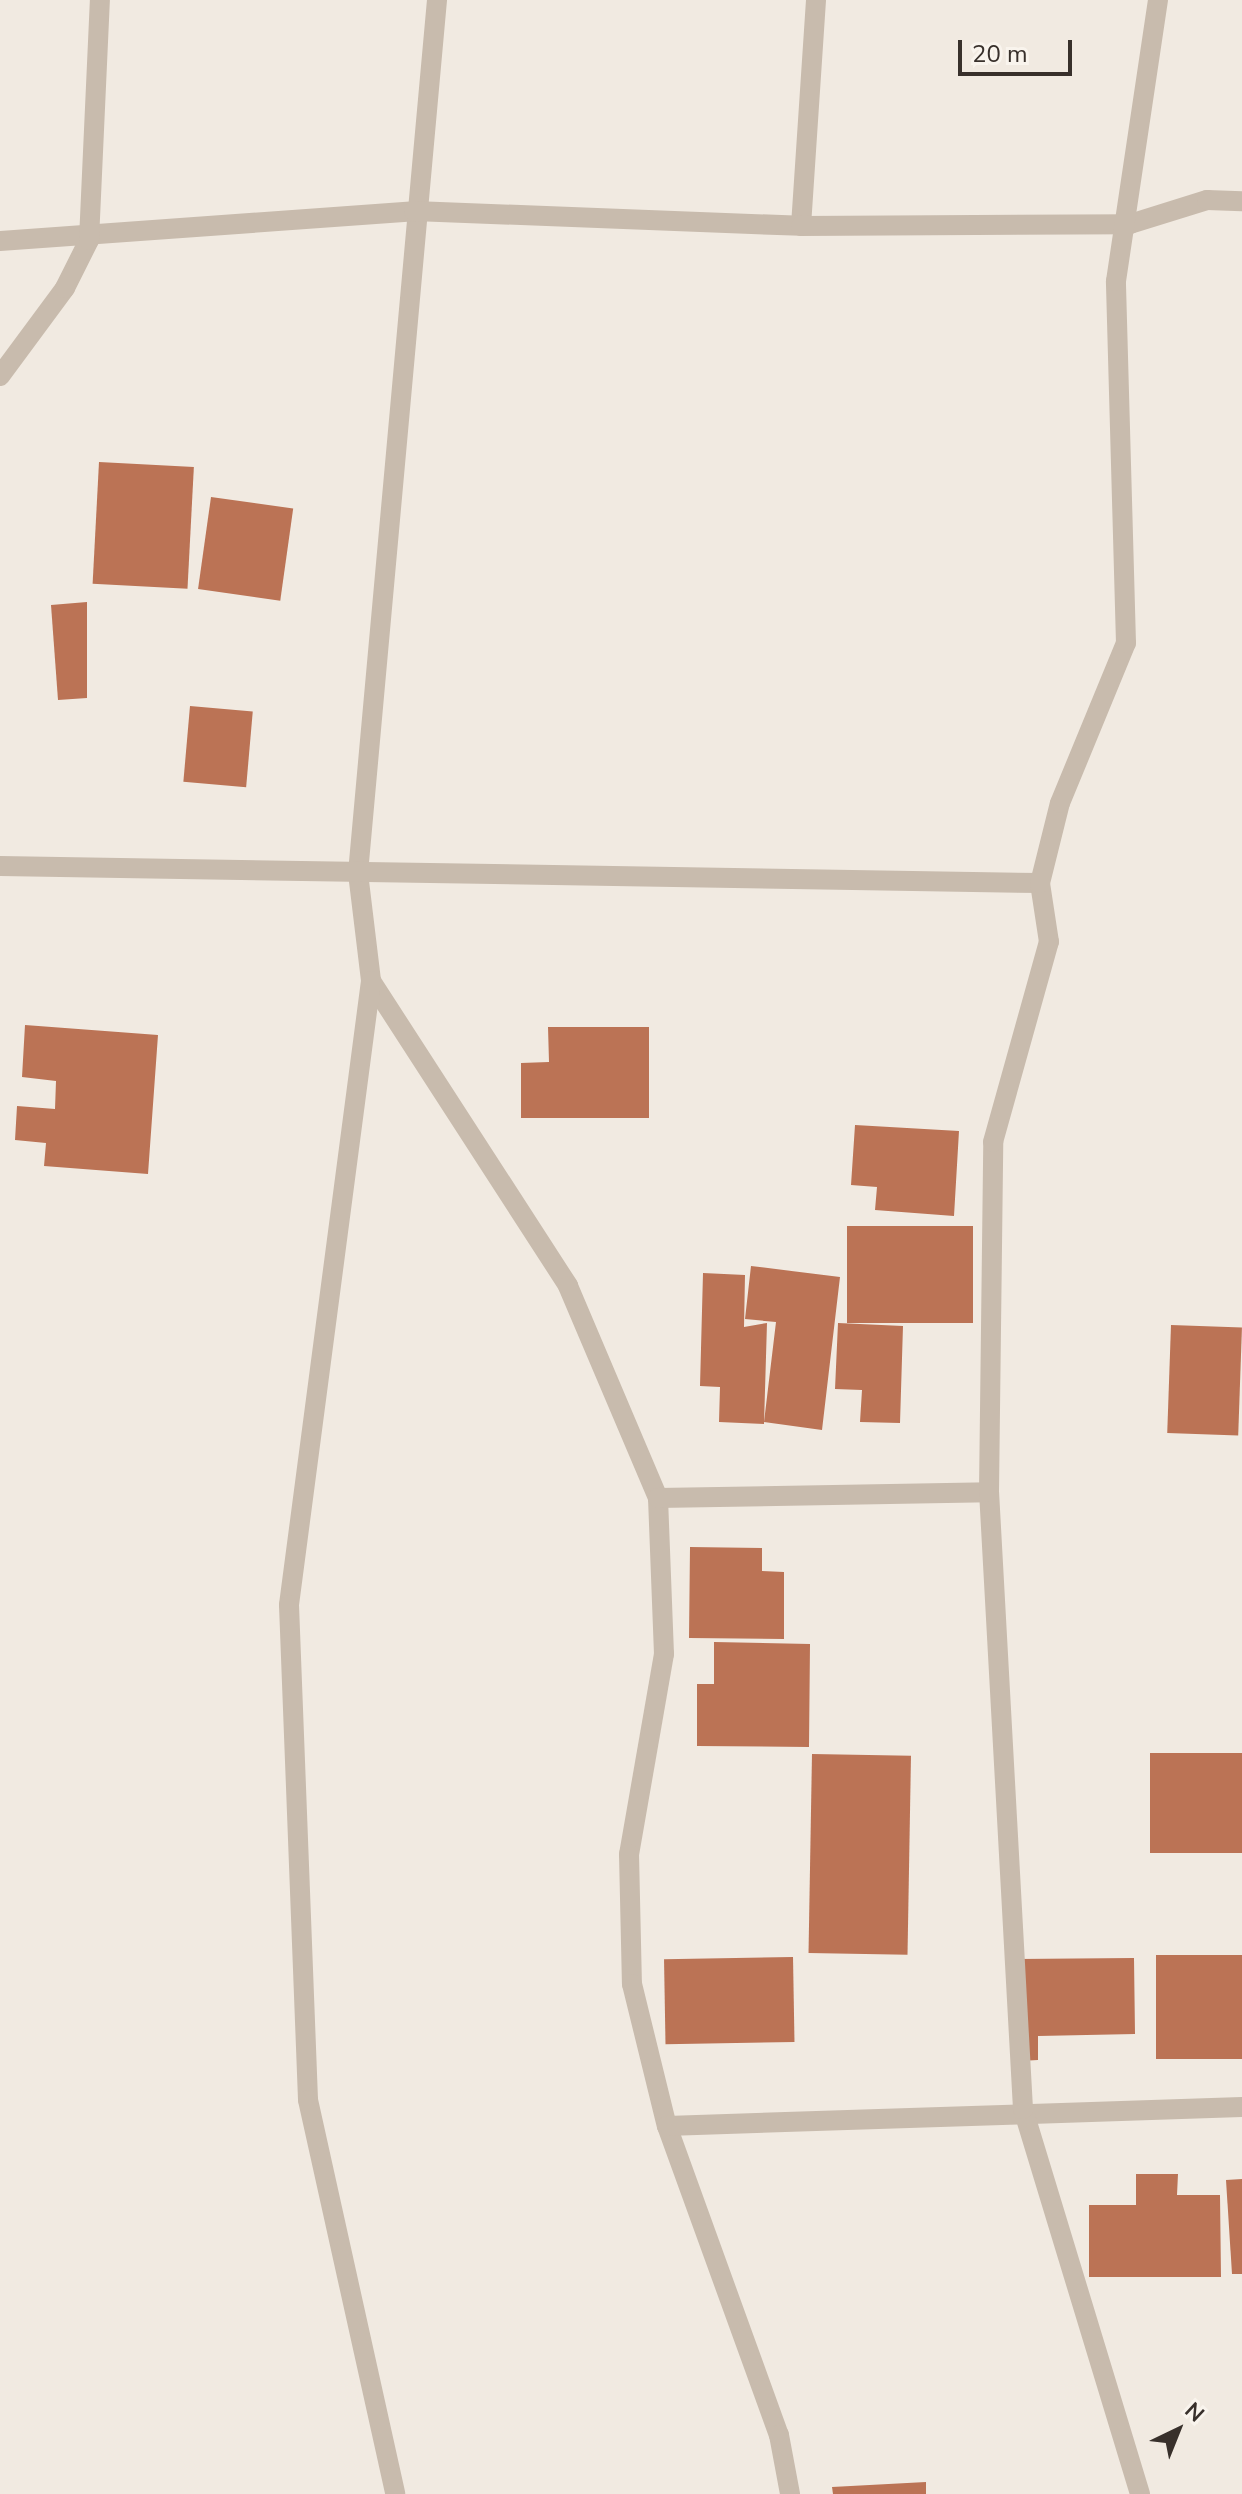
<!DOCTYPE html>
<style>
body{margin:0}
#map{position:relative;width:1242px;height:2494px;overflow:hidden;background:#f1eae1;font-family:"Nunito Sans",sans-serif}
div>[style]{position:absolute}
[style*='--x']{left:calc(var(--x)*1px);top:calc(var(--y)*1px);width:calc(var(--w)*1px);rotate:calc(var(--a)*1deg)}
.building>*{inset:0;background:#bb7355;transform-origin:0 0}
.minor>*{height:20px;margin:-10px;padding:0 10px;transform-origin:10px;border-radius:10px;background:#c8bbad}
span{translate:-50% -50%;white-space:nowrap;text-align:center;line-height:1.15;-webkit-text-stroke:6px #f9f4ed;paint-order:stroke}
.north{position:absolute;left:1138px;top:2390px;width:80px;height:80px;-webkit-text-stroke:6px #f9f4ed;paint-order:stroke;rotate:43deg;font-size:22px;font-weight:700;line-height:32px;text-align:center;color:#38302b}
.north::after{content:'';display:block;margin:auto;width:28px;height:36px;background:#38302b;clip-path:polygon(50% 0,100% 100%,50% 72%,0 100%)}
.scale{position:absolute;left:958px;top:40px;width:114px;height:36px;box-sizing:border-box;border:4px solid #38302b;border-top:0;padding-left:10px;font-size:24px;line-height:28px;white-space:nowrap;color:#38302b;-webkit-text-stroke:6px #f9f4ed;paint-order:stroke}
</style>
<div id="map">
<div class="building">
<i style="left:99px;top:462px;width:95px;height:122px;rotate:3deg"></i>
<i style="left:211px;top:497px;width:83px;height:93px;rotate:8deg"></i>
<i style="clip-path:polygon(87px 602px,87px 698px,58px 700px,51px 605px)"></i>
<i style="left:190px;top:706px;width:63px;height:76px;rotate:5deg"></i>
<i style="clip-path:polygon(25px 1025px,158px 1035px,148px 1174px,44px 1166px,46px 1143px,15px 1140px,17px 1106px,55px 1109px,56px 1081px,22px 1077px)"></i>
<i style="clip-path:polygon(548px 1027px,649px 1027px,649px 1118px,521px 1118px,521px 1063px,549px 1062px)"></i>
<i style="clip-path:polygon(855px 1125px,959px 1131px,954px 1216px,875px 1210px,877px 1187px,851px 1185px)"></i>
<i style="left:847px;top:1226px;width:126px;height:97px"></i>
<i style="clip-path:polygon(751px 1266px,840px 1277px,822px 1430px,764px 1422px,776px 1322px,745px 1319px)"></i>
<i style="clip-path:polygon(703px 1273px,745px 1275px,744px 1327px,767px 1323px,764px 1424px,719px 1422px,720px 1387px,700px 1386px)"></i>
<i style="clip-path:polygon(838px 1323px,903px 1326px,900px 1423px,860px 1422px,862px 1390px,835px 1389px)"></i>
<i style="left:1171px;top:1325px;width:71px;height:108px;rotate:2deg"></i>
<i style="clip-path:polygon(690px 1547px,762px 1548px,762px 1571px,784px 1572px,784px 1639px,689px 1638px)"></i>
<i style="clip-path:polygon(714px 1642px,810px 1644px,809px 1747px,697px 1746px,697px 1684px,714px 1684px)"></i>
<i style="left:1242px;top:1753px;width:100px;height:92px;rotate:90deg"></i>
<i style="left:812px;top:1754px;width:99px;height:199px;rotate:1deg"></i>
<i style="left:1242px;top:1955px;width:104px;height:86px;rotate:90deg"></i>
<i style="left:793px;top:1957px;width:85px;height:129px;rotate:89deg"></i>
<i style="clip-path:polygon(1134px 1958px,1135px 2034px,1038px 2036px,1038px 2060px,1020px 2061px,1018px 1959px)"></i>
<i style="clip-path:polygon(1136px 2174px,1178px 2174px,1177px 2195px,1220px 2195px,1221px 2277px,1089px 2277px,1089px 2205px,1136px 2205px)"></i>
<i style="clip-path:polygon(1242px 2179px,1242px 2274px,1232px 2274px,1226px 2180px)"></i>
<i style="clip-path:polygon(926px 2482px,926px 2494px,833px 2494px,832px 2487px)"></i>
</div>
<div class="minor">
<i style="--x:437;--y:0;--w:877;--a:95.17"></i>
<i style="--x:358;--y:873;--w:109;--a:83.1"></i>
<i style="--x:371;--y:981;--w:363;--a:57.1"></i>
<i style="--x:568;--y:1286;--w:230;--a:67"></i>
<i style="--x:658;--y:1498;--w:156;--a:87.8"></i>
<i style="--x:664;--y:1654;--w:203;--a:99.9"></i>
<i style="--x:629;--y:1854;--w:130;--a:88.7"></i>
<i style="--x:632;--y:1984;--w:146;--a:76.2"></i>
<i style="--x:667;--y:2126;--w:329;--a:70.1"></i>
<i style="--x:779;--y:2435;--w:60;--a:79.4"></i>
<i style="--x:801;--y:226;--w:226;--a:-86.2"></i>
<i style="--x:0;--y:241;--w:415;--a:-4.1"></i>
<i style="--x:414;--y:211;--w:387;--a:2.2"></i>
<i style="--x:801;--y:226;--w:329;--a:-0.3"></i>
<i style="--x:1130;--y:224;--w:81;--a:-17.3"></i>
<i style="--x:1207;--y:200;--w:35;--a:2"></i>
<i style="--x:0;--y:376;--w:109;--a:-53.5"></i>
<i style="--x:65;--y:288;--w:54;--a:-63.4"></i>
<i style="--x:89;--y:240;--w:240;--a:-87.4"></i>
<i style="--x:0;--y:866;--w:1040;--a:0.94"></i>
<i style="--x:371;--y:981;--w:629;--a:97.49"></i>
<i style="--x:289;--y:1605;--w:495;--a:87.8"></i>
<i style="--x:308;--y:2100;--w:403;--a:77.5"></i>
<i style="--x:658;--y:1498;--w:331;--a:-1"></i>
<i style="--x:667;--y:2126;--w:575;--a:-1.89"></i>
<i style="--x:1140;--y:2494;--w:402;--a:-106.9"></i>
<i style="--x:1023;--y:2109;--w:618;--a:-93.15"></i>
<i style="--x:989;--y:1492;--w:350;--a:-89.3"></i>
<i style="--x:993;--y:1142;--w:208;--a:-74.4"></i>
<i style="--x:1049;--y:942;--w:60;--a:-98.7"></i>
<i style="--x:1040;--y:883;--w:82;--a:-76"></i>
<i style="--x:1060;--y:803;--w:173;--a:-67.6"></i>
<i style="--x:1126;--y:643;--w:362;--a:-91.6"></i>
<i style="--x:1116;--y:281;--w:284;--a:-81.5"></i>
</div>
<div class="north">N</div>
<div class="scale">20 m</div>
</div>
